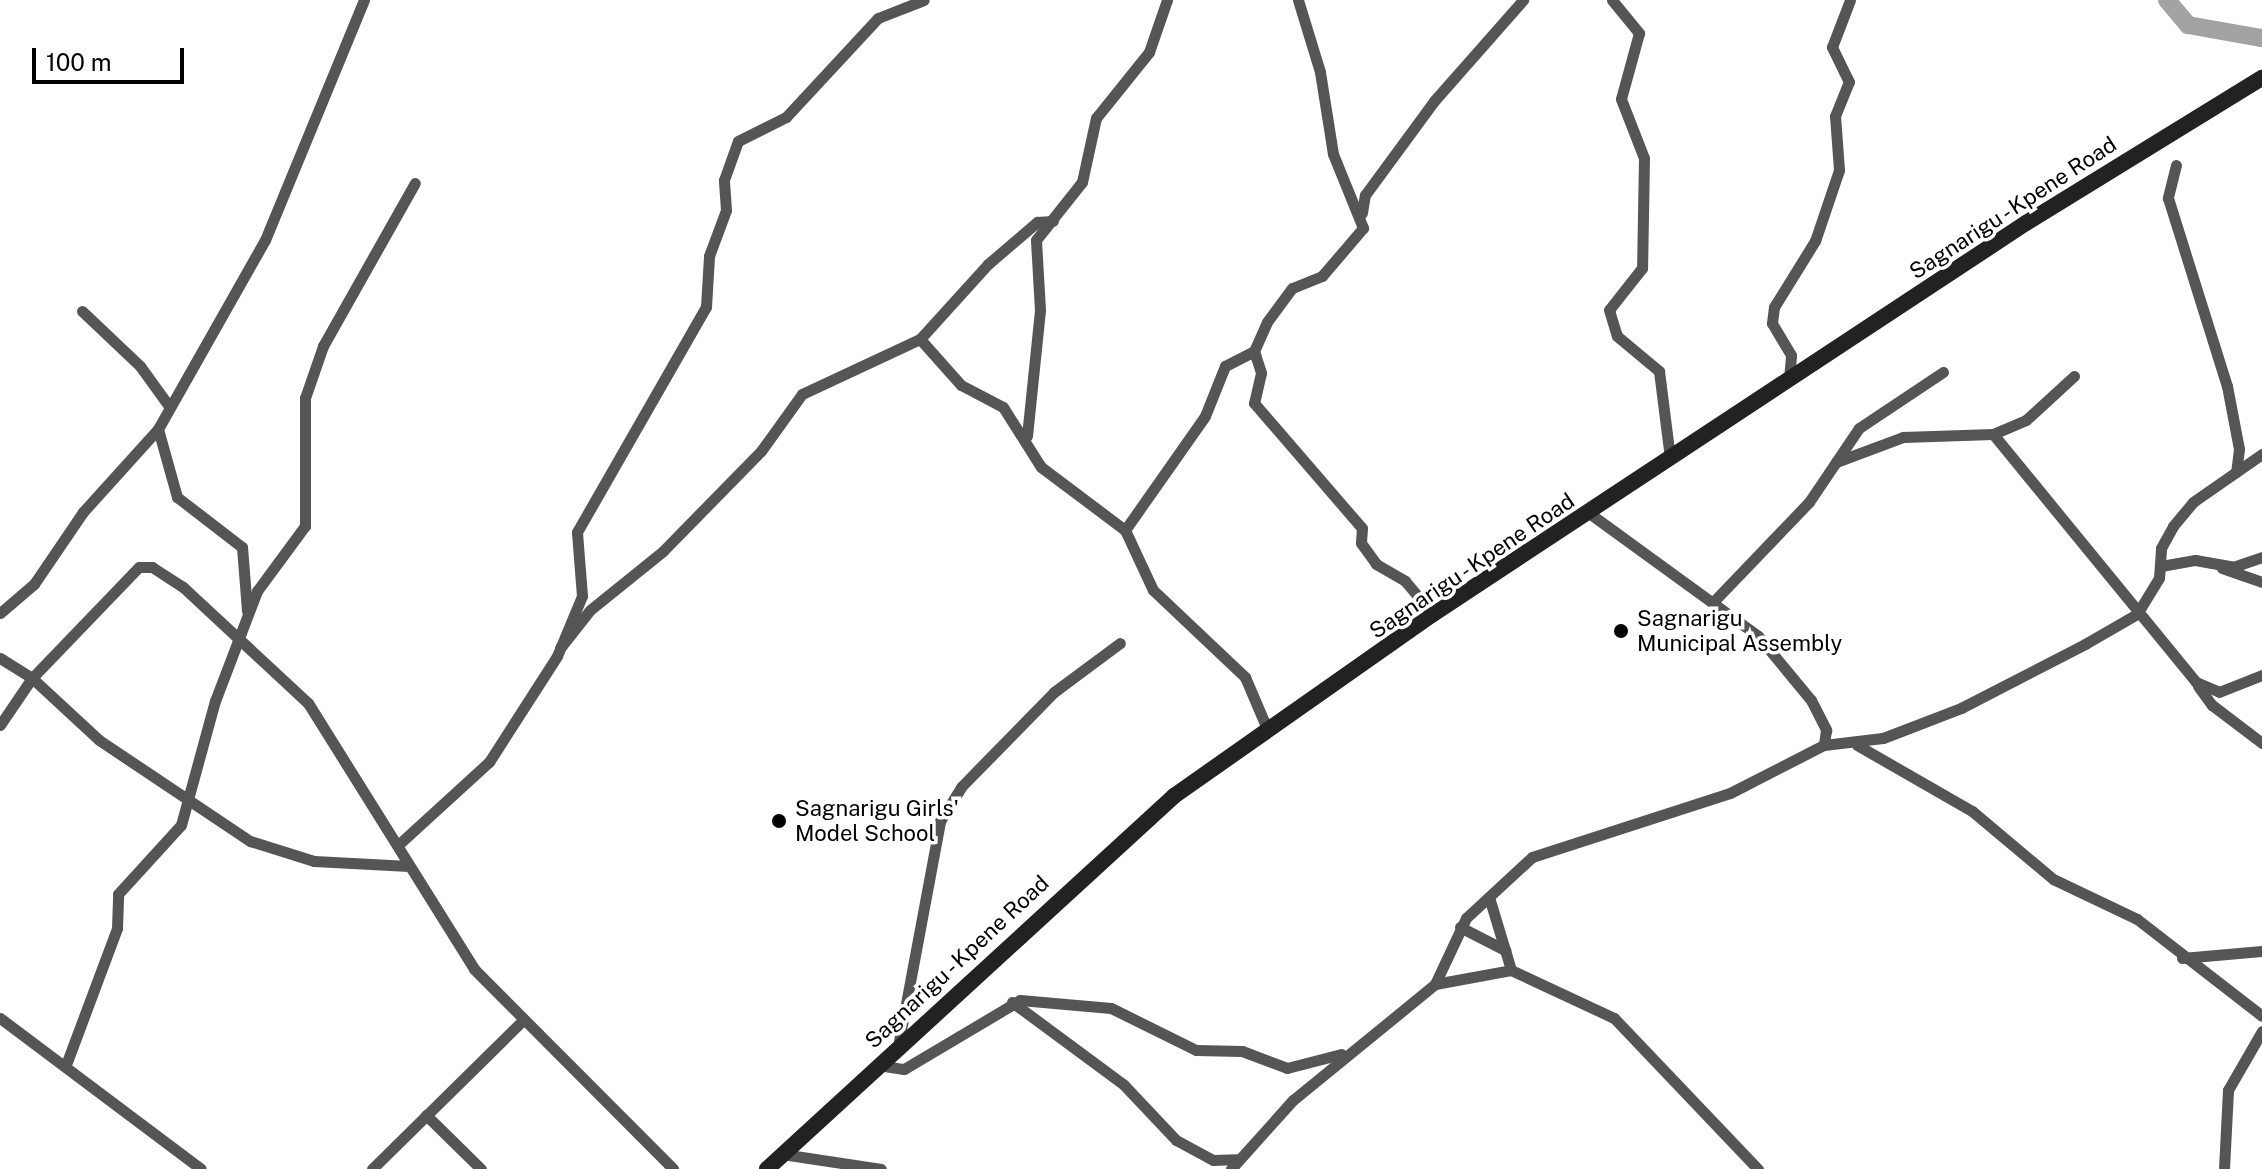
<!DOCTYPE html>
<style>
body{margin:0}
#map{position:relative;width:2262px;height:1169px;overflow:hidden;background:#fff;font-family:"Public Sans",sans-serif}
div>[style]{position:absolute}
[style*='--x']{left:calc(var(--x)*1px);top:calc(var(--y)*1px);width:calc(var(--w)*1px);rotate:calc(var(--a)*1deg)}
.river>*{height:18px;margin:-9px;padding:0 9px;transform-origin:9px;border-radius:9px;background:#a3a3a3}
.street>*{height:11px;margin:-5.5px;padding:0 5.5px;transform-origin:5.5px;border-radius:5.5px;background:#555}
.secondary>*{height:16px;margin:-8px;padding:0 8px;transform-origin:8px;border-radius:8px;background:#222}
.dots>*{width:22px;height:22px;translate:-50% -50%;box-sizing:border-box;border:4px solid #fff;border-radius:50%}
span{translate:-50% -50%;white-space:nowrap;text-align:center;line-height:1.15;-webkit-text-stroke:7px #fff;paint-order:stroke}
.street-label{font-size:22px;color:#000}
.poi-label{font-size:22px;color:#000}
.left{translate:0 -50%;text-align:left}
.scale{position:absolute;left:32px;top:48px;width:152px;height:36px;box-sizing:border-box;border:4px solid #000;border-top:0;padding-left:10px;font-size:24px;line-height:28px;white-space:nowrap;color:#000;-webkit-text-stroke:6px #fff;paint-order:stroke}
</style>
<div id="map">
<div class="river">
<i style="--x:2167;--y:0;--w:33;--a:50"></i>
<i style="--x:2188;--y:25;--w:75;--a:10"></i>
</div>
<div class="street">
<i style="--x:1298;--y:0;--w:75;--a:73"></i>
<i style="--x:1320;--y:72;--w:83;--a:81"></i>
<i style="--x:1333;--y:154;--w:80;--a:67.9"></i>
<i style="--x:1363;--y:228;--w:63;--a:130.5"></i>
<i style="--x:1322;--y:276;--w:32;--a:158"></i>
<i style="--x:1292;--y:288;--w:42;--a:126.3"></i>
<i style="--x:1267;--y:322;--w:32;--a:114"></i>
<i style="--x:1254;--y:351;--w:23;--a:72"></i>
<i style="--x:1261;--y:373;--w:31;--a:103"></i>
<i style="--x:1254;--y:403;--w:165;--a:49.2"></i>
<i style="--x:1362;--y:528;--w:15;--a:94"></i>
<i style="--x:1361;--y:543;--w:26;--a:54"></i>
<i style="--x:1376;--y:564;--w:34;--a:30"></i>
<i style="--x:1405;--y:581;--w:43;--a:49.7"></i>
<i style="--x:1612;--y:0;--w:43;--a:50.7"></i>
<i style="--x:1639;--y:33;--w:68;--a:105.3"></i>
<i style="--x:1621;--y:99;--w:63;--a:68.7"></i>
<i style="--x:1644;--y:158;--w:110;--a:91"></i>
<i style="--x:1642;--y:268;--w:53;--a:128.2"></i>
<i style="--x:1609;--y:310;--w:27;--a:73"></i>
<i style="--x:1617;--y:336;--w:55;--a:39.8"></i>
<i style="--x:1659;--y:371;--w:88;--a:82.8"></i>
<i style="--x:2176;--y:165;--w:34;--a:104"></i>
<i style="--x:2168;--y:198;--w:197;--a:72.6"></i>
<i style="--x:2227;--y:386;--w:64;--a:79.2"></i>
<i style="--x:2239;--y:449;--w:23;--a:97"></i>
<i style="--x:1362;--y:213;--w:18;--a:-81"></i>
<i style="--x:1365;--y:195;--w:117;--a:-53.7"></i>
<i style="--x:1434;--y:101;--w:135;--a:-48.6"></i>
<i style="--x:82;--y:311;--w:80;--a:43.5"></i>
<i style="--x:140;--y:366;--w:49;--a:54.1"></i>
<i style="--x:920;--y:339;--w:101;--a:-47.8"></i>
<i style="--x:988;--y:264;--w:65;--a:-40.6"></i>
<i style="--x:1037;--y:222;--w:16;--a:-4"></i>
<i style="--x:2074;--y:376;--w:65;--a:137.5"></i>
<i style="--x:2026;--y:420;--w:36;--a:157"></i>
<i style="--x:1993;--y:434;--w:320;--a:50.7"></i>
<i style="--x:2196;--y:682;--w:25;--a:23"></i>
<i style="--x:2219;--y:692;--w:46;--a:-21.6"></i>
<i style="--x:1789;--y:379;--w:24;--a:-85"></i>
<i style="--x:1791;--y:355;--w:37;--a:-121"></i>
<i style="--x:1772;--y:323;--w:16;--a:-83"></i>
<i style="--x:1774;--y:307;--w:78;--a:-58.2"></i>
<i style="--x:1815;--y:241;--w:75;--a:-71.3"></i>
<i style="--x:1839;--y:170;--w:54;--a:-94.2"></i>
<i style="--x:1835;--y:116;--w:37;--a:-68"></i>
<i style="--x:1849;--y:82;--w:39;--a:-116"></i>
<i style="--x:1832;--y:47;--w:50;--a:-69"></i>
<i style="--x:158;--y:429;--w:71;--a:74.4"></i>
<i style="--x:177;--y:497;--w:82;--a:37.6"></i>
<i style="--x:242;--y:547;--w:64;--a:85.5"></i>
<i style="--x:1027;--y:436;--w:127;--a:-84.1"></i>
<i style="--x:1040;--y:310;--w:70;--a:-93.3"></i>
<i style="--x:1036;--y:240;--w:74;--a:-51.6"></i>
<i style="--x:1082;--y:182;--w:66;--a:-77.7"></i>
<i style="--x:1096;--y:118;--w:85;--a:-51.2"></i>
<i style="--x:1149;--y:52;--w:55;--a:-70.9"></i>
<i style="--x:1836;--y:462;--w:72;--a:-20.5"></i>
<i style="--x:1903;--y:437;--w:90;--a:-1.9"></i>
<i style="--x:1589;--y:513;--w:209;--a:36"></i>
<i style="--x:1758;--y:636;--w:83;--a:50.4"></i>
<i style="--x:1811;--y:700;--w:34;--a:63"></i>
<i style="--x:1826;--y:730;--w:15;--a:98"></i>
<i style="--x:1125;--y:530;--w:139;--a:-54.9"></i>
<i style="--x:1205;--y:416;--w:54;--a:-68.2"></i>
<i style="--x:1225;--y:366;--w:33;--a:-27"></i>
<i style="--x:2161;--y:566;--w:35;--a:-10"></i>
<i style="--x:2195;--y:560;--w:39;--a:10"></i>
<i style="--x:2233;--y:567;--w:31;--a:-19"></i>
<i style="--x:2222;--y:568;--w:42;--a:19.3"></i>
<i style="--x:1715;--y:600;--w:136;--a:-46.2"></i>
<i style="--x:1809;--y:502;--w:89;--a:-56"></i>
<i style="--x:1859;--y:428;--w:101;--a:-33.7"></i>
<i style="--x:0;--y:613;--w:45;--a:-40.5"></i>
<i style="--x:34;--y:584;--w:87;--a:-55.8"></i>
<i style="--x:83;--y:512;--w:112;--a:-47.9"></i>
<i style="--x:158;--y:429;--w:217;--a:-60.5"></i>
<i style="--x:265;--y:240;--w:260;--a:-67.6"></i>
<i style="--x:560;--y:648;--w:48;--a:-51.7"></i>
<i style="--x:590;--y:610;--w:94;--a:-38.9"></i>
<i style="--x:663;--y:551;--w:140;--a:-45.6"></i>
<i style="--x:761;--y:451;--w:70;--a:-54.3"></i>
<i style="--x:802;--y:394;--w:130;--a:-25"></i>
<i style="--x:920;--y:339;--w:62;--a:48.3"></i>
<i style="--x:961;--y:385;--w:47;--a:27.6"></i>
<i style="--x:1003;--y:407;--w:71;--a:57.7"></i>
<i style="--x:1041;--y:467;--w:105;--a:36.9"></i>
<i style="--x:1125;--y:530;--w:66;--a:65"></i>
<i style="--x:1153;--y:590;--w:127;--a:43.4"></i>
<i style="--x:1245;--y:677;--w:59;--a:66.9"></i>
<i style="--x:0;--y:658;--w:38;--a:32"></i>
<i style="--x:32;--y:678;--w:154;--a:-46.1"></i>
<i style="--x:139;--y:567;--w:13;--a:0"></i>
<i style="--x:152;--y:567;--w:37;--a:33"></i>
<i style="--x:183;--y:587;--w:171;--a:42.9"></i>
<i style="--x:308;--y:703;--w:314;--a:58"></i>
<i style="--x:474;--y:969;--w:282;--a:45.1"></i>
<i style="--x:2198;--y:686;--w:24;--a:54"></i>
<i style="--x:2212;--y:705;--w:63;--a:37.2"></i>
<i style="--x:0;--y:725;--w:57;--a:-55.8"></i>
<i style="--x:32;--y:678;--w:91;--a:42.8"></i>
<i style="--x:99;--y:740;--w:182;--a:33.8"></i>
<i style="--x:250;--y:841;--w:67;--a:17.4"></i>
<i style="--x:314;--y:861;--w:95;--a:3"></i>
<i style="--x:1857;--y:745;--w:133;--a:29.9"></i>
<i style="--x:1972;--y:811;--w:106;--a:40"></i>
<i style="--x:2053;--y:879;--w:93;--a:25.5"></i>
<i style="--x:2137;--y:919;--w:158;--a:37.8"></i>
<i style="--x:398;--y:845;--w:123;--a:-42.4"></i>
<i style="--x:489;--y:762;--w:126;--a:-57.3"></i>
<i style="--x:557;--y:656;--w:65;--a:-67.4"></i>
<i style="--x:582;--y:596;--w:64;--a:-94.5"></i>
<i style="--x:577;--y:532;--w:259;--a:-60.2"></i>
<i style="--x:706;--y:307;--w:51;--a:-86.6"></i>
<i style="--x:709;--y:256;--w:49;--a:-69.7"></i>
<i style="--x:726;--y:210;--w:30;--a:-94"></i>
<i style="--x:724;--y:180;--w:41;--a:-70.3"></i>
<i style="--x:738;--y:141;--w:54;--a:-26.6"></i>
<i style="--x:786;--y:117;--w:135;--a:-47.1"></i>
<i style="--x:878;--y:18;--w:49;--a:-21.4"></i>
<i style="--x:1489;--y:897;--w:76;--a:73.2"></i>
<i style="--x:1460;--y:927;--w:51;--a:27.1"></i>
<i style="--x:2182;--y:958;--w:80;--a:-5"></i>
<i style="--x:1435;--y:984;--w:77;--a:-10.4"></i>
<i style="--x:1511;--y:970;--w:114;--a:25"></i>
<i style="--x:1614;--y:1018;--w:209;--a:46.4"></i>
<i style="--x:1012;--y:1002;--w:139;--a:36.5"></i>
<i style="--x:1124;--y:1085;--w:76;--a:46.6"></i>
<i style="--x:1176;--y:1140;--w:42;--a:28.4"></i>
<i style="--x:1213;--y:1160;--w:25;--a:-2"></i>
<i style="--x:0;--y:1018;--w:251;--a:36.9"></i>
<i style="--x:899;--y:1041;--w:224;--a:-79.4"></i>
<i style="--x:940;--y:821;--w:40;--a:-58"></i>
<i style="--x:961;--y:787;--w:133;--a:-45.6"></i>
<i style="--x:1054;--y:692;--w:82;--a:-36.6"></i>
<i style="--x:67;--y:1062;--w:143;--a:-69.5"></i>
<i style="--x:117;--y:928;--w:34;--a:-88"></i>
<i style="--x:118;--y:894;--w:93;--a:-47.6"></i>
<i style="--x:181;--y:825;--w:129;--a:-74.7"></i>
<i style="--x:215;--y:701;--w:118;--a:-69.1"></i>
<i style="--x:257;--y:591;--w:81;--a:-53.6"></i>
<i style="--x:305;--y:526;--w:128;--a:-90"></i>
<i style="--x:305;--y:398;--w:55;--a:-70.9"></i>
<i style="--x:323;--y:346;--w:187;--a:-60.6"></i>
<i style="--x:878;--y:1065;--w:26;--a:9"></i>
<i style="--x:904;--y:1069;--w:135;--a:-30.7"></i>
<i style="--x:1020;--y:1000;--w:91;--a:5"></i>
<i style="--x:1111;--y:1008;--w:95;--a:26.3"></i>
<i style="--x:1196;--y:1050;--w:46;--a:1.2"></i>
<i style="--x:1242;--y:1051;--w:48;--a:20.7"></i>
<i style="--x:1287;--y:1068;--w:56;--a:-14.5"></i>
<i style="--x:426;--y:1115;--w:77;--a:44.5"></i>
<i style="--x:782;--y:1154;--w:100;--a:8.6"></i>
<i style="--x:372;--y:1169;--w:211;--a:-44.6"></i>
<i style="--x:1231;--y:1169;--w:93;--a:-48.1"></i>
<i style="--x:1293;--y:1100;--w:183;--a:-39.2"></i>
<i style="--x:1435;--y:984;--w:73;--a:-64.8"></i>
<i style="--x:1466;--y:918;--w:90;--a:-42.7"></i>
<i style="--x:1532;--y:857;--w:208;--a:-17.9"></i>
<i style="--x:1730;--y:793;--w:106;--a:-27.1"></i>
<i style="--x:1824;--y:745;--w:59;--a:-6.8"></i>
<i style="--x:1883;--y:738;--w:84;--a:-21"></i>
<i style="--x:1961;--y:708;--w:140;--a:-27.3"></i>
<i style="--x:2085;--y:644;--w:60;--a:-30"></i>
<i style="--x:2137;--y:614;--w:42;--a:-58.6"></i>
<i style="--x:2159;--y:578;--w:30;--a:-86"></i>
<i style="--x:2161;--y:548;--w:25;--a:-61"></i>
<i style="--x:2173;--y:526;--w:31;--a:-50"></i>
<i style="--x:2193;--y:502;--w:84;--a:-34.8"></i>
<i style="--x:2224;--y:1169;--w:79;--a:-87.1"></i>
<i style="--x:2228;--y:1090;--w:68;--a:-60"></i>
</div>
<div class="secondary">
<i style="--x:767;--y:1169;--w:552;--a:-42.5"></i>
<i style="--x:1174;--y:796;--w:317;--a:-35.1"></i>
<i style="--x:1433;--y:614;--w:710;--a:-33.4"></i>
<i style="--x:2026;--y:223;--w:277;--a:-31.6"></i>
</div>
<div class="dots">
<i style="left:1621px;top:631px;background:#000"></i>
<i style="left:779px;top:821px;background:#000"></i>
</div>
<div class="street-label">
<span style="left:2013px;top:208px;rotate:-33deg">Sagnarigu - Kpene Road</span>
<span style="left:1472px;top:566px;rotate:-34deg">Sagnarigu - Kpene Road</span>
<span style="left:957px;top:962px;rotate:-43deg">Sagnarigu - Kpene Road</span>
</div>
<div class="poi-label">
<span class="left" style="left:1637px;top:631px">Sagnarigu<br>Municipal Assembly</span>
<span class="left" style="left:795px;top:821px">Sagnarigu Girls'<br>Model School</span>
</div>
<div class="scale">100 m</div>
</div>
